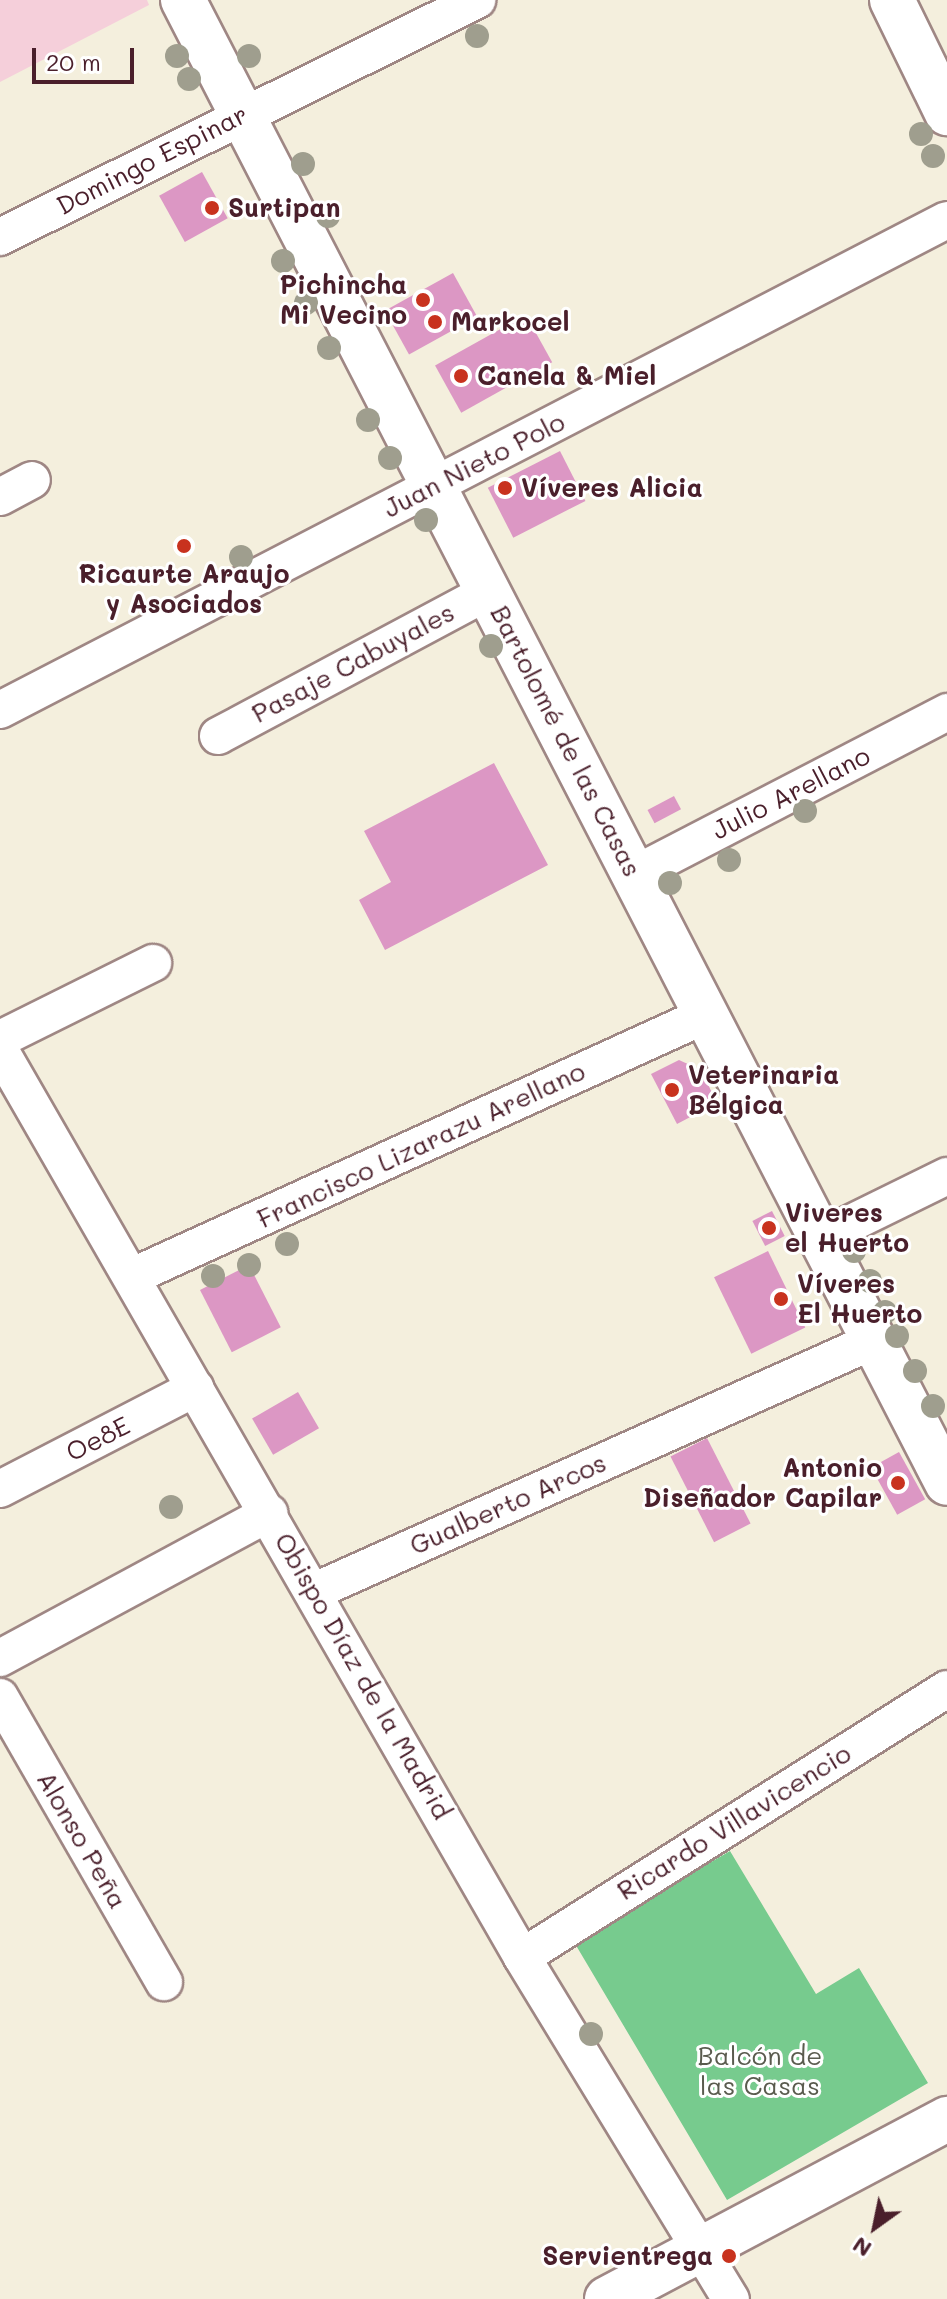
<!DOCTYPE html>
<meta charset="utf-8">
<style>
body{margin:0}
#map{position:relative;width:947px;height:2299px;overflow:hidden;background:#f4efdd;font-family:Mali,sans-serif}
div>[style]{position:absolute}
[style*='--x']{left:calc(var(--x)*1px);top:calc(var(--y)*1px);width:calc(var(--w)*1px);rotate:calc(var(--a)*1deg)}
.built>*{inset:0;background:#f5cfda}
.green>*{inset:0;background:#77cb8e}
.building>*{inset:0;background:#dc97c4;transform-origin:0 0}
.roads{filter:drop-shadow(2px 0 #9f8784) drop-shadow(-2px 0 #9f8784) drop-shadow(0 2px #9f8784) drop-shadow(0 -2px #9f8784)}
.minor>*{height:36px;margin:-18px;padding:0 18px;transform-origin:18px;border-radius:18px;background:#fff}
.tertiary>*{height:44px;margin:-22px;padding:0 22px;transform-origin:22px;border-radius:22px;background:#fff}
.trees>*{width:24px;height:24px;margin:-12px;border-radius:50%;background:#9f9e8e}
.dots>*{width:22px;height:22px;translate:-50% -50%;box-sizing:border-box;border:4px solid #fff;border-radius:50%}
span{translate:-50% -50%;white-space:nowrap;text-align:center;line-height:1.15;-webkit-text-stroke:6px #fff;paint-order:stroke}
.street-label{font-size:26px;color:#4a1f2b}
.poi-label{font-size:26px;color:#4a1f2b;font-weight:700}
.left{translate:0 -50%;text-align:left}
.right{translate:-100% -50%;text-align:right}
.park-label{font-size:26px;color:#5a5b4e}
.north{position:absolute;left:835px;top:2187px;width:80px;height:80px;-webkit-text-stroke:6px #fff;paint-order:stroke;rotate:213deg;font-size:22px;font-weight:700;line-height:32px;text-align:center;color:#4a1f2b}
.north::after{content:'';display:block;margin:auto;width:28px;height:36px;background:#4a1f2b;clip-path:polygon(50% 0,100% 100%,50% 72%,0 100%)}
.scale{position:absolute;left:32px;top:48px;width:102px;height:36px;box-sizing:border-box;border:4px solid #4a1f2b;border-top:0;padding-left:10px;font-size:24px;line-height:28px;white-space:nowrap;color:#4a1f2b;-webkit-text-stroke:6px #fff;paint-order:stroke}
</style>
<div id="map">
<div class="built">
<i style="clip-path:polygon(0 0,147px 0,149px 5px,0 82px)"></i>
</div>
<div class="green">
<i style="clip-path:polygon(730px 1851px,816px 1994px,859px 1968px,928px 2083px,727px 2200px,574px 1942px)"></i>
</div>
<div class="building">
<i style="left:202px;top:172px;width:53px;height:49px;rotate:61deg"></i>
<i style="left:453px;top:273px;width:50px;height:78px;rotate:61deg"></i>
<i style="left:526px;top:315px;width:54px;height:104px;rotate:61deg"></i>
<i style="left:560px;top:451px;width:56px;height:81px;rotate:63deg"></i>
<i style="clip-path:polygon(494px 763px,548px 865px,385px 950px,359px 900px,391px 882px,364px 831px)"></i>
<i style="left:674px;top:796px;width:15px;height:30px;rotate:62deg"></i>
<i style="clip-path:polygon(679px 1060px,701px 1070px,717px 1103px,677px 1124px,651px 1074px)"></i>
<i style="left:772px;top:1211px;width:28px;height:22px;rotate:63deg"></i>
<i style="left:768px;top:1251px;width:85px;height:60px;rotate:64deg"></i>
<i style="left:249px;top:1265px;width:70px;height:55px;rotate:63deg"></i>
<i style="left:298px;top:1392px;width:42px;height:53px;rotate:60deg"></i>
<i style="left:707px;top:1438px;width:96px;height:41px;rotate:63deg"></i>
<i style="left:899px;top:1452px;width:54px;height:32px;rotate:61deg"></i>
</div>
<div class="roads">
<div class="minor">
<i style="--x:0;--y:237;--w:533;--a:-26.42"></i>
<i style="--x:0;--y:497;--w:36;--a:-28"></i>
<i style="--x:0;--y:710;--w:1066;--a:-27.36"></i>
<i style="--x:218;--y:736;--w:307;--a:-28.1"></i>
<i style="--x:635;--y:874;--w:352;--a:-27.4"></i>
<i style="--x:0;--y:1039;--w:171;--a:-26.4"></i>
<i style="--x:0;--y:1050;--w:1046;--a:60.08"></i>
<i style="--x:522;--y:1957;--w:401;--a:58.6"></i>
<i style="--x:823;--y:1237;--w:138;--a:-26.2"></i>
<i style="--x:133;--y:1276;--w:632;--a:-24.5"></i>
<i style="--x:0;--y:1489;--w:220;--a:-27.3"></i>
<i style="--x:315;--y:1591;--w:614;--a:-24.14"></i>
<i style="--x:0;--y:1658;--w:306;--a:-28.3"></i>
<i style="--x:0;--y:1697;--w:329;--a:60.1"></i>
<i style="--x:522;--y:1957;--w:502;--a:-32.24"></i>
</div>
<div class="tertiary">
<i style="--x:183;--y:0;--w:1668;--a:62.74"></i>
<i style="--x:892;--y:0;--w:126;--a:64"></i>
<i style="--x:607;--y:2299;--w:385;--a:-27.9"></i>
</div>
</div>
<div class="trees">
<i style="left:477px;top:36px"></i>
<i style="left:177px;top:56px"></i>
<i style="left:249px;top:56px"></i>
<i style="left:189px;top:79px"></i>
<i style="left:921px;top:134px"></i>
<i style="left:933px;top:156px"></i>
<i style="left:303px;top:164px"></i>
<i style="left:328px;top:216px"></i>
<i style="left:283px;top:261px"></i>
<i style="left:306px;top:303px"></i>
<i style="left:329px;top:348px"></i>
<i style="left:368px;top:420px"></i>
<i style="left:390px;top:458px"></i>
<i style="left:426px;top:520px"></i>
<i style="left:241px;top:557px"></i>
<i style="left:491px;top:646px"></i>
<i style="left:805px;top:811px"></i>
<i style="left:729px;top:860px"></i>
<i style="left:670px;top:883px"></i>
<i style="left:287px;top:1244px"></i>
<i style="left:854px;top:1251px"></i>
<i style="left:249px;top:1265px"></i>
<i style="left:213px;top:1276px"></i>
<i style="left:870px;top:1281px"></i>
<i style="left:885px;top:1312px"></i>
<i style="left:897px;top:1336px"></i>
<i style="left:915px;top:1371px"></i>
<i style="left:933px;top:1406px"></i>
<i style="left:171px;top:1507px"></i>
<i style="left:591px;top:2034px"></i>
</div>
<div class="dots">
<i style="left:212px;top:208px;background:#c8321e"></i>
<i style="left:423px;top:300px;background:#c8321e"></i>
<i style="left:435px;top:322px;background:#c8321e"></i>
<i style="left:461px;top:376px;background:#c8321e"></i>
<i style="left:505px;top:488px;background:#c8321e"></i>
<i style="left:184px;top:546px;background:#c8321e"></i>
<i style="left:672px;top:1090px;background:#c8321e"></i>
<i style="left:769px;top:1228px;background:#c8321e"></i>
<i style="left:781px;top:1299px;background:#c8321e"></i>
<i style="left:898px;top:1483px;background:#c8321e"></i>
<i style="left:729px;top:2256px;background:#c8321e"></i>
</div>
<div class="street-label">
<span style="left:152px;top:160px;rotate:-27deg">Domingo Espinar</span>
<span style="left:474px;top:465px;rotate:-27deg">Juan Nieto Polo</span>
<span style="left:353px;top:663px;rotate:-28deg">Pasaje Cabuyales</span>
<span style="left:566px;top:741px;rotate:63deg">Bartolomé de las Casas</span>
<span style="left:791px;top:793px;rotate:-27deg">Julio Arellano</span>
<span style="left:421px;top:1145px;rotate:-25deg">Francisco Lizarazu Arellano</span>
<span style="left:98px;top:1439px;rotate:-27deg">Oe8E</span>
<span style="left:508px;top:1504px;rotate:-24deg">Gualberto Arcos</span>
<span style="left:363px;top:1676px;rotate:60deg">Obispo Díaz de la Madrid</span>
<span style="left:734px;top:1822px;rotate:-32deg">Ricardo Villavicencio</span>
<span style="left:82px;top:1840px;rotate:60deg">Alonso Peña</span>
</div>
<div class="poi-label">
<span class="left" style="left:228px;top:208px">Surtipan</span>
<span class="right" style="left:407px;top:300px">Pichincha<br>Mi Vecino</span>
<span class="left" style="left:451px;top:322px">Markocel</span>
<span class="left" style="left:477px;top:376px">Canela &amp; Miel</span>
<span class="left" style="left:521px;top:488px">Víveres Alicia</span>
<span style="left:184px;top:589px">Ricaurte Araujo<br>y Asociados</span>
<span class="left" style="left:688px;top:1090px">Veterinaria<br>Bélgica</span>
<span class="left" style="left:785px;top:1228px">Viveres<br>el Huerto</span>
<span class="left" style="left:797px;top:1299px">Víveres<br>El Huerto</span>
<span class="right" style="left:882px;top:1483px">Antonio<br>Diseñador Capilar</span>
<span class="right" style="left:713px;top:2256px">Servientrega</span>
</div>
<div class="park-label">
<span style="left:760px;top:2071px">Balcón de<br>las Casas</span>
</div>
<div class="north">N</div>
<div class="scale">20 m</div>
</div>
